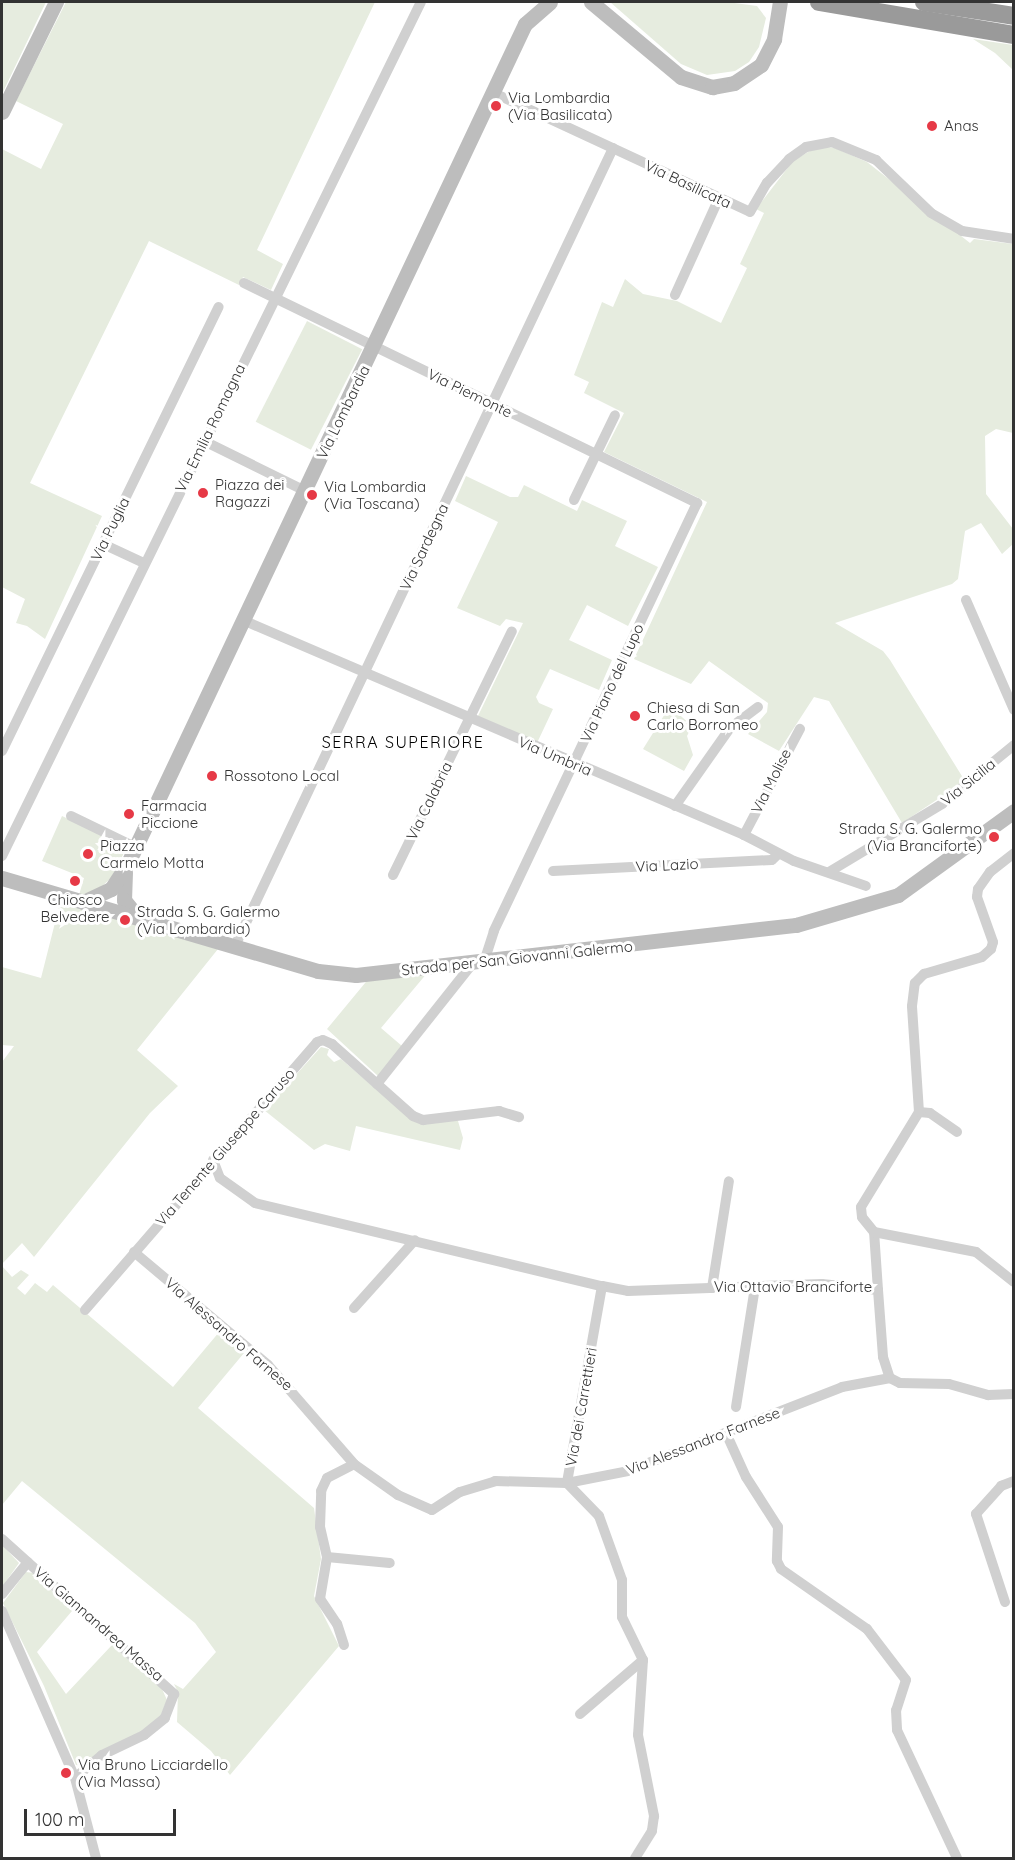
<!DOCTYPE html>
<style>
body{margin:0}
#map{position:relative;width:1015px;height:1860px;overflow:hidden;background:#fff;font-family:Quicksand,sans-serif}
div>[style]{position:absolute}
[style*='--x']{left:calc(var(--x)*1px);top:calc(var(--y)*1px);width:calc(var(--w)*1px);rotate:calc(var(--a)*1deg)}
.green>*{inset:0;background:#e6ecdf;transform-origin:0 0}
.street>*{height:10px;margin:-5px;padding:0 5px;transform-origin:5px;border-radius:5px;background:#d0d0d0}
.secondary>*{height:15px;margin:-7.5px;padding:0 7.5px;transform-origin:7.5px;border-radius:7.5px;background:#bdbdbd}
.highway>*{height:18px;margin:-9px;padding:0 9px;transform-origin:9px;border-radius:9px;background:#9a9a9a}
.dots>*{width:16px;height:16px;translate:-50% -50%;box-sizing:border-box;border:3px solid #fff;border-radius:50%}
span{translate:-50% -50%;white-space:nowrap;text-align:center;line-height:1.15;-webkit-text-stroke:6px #fff;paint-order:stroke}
.poi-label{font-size:15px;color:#333}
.left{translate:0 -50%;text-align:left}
.right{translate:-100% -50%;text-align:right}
.street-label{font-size:15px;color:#333}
.neighbourhood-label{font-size:16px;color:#000;letter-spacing:1.5px}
.frame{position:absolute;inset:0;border:3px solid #333;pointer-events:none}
.scale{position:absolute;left:24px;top:1809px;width:152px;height:27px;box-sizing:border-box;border:3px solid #333;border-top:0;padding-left:8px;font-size:18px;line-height:21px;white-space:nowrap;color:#333;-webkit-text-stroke:4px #fff;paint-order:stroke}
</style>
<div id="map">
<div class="green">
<i style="clip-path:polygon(2px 2px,46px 2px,3px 92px,2px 91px)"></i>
<i style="clip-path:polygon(66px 2px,375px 2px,257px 250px,283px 264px,271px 290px,243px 277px,239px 285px,149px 241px,30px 483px,102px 516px,45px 639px,27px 626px,16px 623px,25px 599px,2px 587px,2px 149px,41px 169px,63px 124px,16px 101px)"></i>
<i style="clip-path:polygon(610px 2px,727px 2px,757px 6px,766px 18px,759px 47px,749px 62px,735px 71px,707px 75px,681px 64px)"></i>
<i style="clip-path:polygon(973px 39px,1013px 45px,1013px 70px,995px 53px)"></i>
<i style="clip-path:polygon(818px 146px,835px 148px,867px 162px,970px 243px,974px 239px,1013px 244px,1013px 433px,996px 429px,985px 436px,986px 494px,1013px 529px,1013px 544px,1002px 554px,981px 523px,965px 531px,958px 579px,952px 584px,835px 623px,883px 651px,890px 660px,965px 781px,902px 823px,829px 701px,814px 697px,779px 751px,748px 734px,767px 712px,768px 703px,709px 661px,691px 684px,634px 659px,707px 502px,604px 452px,624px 413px,584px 393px,589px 382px,574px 375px,602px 302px,613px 307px,625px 279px,643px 294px,677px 301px,721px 323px,747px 268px,740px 264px,764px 213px,756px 209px,793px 161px)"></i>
<i style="left:307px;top:321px;width:62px;height:113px;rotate:27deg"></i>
<i style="clip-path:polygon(466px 476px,510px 497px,518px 497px,524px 485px,577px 511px,582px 500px,627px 521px,615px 546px,658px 567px,628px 626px,587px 605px,569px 640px,612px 660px,599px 690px,550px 669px,536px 697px,539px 703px,553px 709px,537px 743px,477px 718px,523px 623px,506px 619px,500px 626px,457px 608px,498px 522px,455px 501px)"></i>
<i style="clip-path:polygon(668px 709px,673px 709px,692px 726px,687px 736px,693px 755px,684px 771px,643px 749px)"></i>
<i style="clip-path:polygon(62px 816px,127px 847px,111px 878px,97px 891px,79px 895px,84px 878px,42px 861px)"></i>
<i style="clip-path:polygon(60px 903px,218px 949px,137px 1050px,178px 1086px,150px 1113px,34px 1257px,22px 1243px,2px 1264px,2px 1062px,14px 1046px,2px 1045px,2px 967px,41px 978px)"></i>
<i style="clip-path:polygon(428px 972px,381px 1028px,402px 1046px,378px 1076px,327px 1029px,370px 977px)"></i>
<i style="clip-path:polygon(321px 1047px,329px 1049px,327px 1055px,334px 1062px,341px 1059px,413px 1121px,458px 1121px,463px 1138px,460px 1150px,356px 1126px,350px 1151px,325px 1144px,314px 1150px,264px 1110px)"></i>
<i style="clip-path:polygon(2px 1266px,12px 1277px,21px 1270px,29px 1275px,17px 1288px,25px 1295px,35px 1283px,47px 1292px,53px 1285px,173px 1387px,220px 1331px,244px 1353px,198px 1408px,314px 1508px,321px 1559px,314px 1596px,339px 1646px,230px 1775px,211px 1751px,177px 1722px,178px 1692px,174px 1684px,183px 1689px,216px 1652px,195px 1623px,22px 1481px,2px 1505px)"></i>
<i style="clip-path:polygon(2px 1545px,19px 1563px,2px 1587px)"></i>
<i style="clip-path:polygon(26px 1572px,34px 1573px,72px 1611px,37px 1652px,66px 1694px,112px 1645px,162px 1689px,167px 1700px,160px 1717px,151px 1725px,83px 1766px,76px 1765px,44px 1686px,3px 1603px)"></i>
</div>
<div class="street">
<i style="--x:494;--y:93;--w:282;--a:24.9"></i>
<i style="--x:750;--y:212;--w:34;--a:-60"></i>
<i style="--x:767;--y:183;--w:33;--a:-47"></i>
<i style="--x:789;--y:159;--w:21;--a:-35"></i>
<i style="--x:806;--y:147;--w:26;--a:-11"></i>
<i style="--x:832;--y:142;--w:48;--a:22.2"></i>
<i style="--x:876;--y:160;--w:76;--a:43.9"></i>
<i style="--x:931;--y:213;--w:36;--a:30"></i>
<i style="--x:962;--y:231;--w:53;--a:8.7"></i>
<i style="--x:244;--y:283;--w:504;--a:25.9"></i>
<i style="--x:697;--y:503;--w:474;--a:115.4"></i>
<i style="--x:494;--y:931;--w:32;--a:108"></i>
<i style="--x:675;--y:295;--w:107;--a:-65.6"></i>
<i style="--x:204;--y:441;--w:113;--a:26.3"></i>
<i style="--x:574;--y:500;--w:94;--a:-64.2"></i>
<i style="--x:103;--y:544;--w:45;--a:24.9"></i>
<i style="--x:966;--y:600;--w:120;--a:66.4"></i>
<i style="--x:245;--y:621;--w:543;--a:23.21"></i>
<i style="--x:744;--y:835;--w:56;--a:27.5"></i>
<i style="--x:794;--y:861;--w:76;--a:19.1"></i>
<i style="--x:2;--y:751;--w:494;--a:-64"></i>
<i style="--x:675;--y:806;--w:95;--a:-54.8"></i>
<i style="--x:730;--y:728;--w:35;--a:-37"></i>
<i style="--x:71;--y:816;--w:71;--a:25.8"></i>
<i style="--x:744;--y:835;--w:120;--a:-62.2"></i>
<i style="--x:2;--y:856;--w:951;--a:-63.87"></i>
<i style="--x:553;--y:871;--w:219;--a:-2.9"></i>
<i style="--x:772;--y:860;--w:8;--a:-45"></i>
<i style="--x:829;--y:872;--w:132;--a:-31"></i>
<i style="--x:942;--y:804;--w:93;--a:-39.3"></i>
<i style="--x:393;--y:875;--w:271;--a:-64"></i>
<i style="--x:235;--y:946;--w:883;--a:-64.65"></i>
<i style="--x:377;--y:1084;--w:154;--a:-51.6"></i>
<i style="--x:919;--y:1112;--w:11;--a:5"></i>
<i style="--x:930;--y:1113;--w:33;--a:35"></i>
<i style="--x:213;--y:1160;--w:19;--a:69"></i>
<i style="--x:220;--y:1178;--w:43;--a:35.5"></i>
<i style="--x:255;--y:1203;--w:357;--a:13.5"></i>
<i style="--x:602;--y:1286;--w:26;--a:11"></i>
<i style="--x:628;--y:1291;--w:194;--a:-2.1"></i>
<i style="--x:822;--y:1284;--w:56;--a:6.1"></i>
<i style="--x:878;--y:1290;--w:58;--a:-93.9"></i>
<i style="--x:874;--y:1232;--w:19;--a:-129"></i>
<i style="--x:862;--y:1217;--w:10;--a:-96"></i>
<i style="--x:861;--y:1207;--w:111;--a:-58.6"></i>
<i style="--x:919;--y:1112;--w:106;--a:-93.8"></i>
<i style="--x:912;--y:1006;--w:23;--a:-83"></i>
<i style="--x:915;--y:983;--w:13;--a:-45"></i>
<i style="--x:924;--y:974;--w:60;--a:-16.3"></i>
<i style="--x:982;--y:957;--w:12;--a:-42"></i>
<i style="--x:991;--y:949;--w:7;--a:-74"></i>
<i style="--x:993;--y:942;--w:48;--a:-109.6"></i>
<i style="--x:977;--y:897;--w:8;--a:-83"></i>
<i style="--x:978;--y:889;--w:21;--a:-55"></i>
<i style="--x:990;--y:872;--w:31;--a:-38"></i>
<i style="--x:874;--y:1232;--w:104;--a:11.1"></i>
<i style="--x:976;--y:1252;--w:48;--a:38.3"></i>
<i style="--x:134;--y:1252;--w:175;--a:40.1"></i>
<i style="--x:268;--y:1365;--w:131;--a:49"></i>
<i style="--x:354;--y:1464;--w:54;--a:35.2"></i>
<i style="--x:398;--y:1495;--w:37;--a:24"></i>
<i style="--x:432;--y:1510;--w:33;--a:-33"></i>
<i style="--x:460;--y:1492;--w:37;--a:-17"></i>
<i style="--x:495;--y:1481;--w:72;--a:1.6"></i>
<i style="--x:567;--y:1483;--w:62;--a:-11.1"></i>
<i style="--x:628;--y:1471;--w:230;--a:-21.4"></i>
<i style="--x:842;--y:1387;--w:49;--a:-10.6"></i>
<i style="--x:890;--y:1378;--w:11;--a:27"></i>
<i style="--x:900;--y:1383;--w:49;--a:1.2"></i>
<i style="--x:949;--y:1384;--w:41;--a:15.8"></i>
<i style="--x:988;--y:1395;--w:26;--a:-2"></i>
<i style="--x:602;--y:1286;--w:200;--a:100.1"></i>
<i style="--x:567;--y:1483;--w:46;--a:45.9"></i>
<i style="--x:599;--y:1516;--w:68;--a:70.2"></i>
<i style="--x:622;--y:1580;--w:37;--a:90"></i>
<i style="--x:622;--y:1617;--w:48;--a:64"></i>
<i style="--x:643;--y:1660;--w:75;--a:93.8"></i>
<i style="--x:638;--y:1735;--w:83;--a:78.8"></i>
<i style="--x:654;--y:1816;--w:15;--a:98"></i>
<i style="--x:652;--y:1831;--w:32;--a:122"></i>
<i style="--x:712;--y:1288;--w:108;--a:-81"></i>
<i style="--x:878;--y:1290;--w:67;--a:85.7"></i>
<i style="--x:883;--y:1357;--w:22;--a:72"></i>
<i style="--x:354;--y:1308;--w:91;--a:-48.1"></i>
<i style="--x:85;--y:1310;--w:354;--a:-49.1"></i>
<i style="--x:317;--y:1042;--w:6;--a:-18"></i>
<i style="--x:323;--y:1040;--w:10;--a:24"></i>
<i style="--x:332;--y:1044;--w:108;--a:41.6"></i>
<i style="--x:413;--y:1116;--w:11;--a:22"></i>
<i style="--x:423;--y:1120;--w:77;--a:-6.8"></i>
<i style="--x:499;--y:1111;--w:21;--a:17"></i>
<i style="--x:736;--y:1407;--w:121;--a:-81"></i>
<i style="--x:726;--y:1433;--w:48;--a:65.6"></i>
<i style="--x:746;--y:1477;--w:59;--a:57.4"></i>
<i style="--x:778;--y:1527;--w:34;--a:92"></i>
<i style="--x:777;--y:1561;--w:9;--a:63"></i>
<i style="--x:781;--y:1569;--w:105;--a:34.9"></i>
<i style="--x:867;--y:1629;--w:64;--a:52.6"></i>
<i style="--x:906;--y:1680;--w:32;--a:108"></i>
<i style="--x:896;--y:1710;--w:20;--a:87"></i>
<i style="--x:897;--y:1730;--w:141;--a:64.9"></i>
<i style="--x:2;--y:1539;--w:232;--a:42"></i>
<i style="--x:174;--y:1694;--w:26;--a:111"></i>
<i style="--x:165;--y:1718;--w:27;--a:141"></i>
<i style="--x:144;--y:1735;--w:47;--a:154.5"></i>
<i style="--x:102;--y:1755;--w:35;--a:140"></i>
<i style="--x:327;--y:1557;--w:63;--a:5.4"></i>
<i style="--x:2;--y:1594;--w:41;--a:-50.9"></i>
<i style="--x:1005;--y:1602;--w:93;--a:-108.2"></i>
<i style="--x:976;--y:1514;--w:38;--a:-48"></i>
<i style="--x:1001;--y:1486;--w:14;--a:-21"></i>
<i style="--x:2;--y:1611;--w:182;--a:66.4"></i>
<i style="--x:75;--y:1778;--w:83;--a:75.3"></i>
<i style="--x:344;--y:1645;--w:22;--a:-108"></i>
<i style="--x:337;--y:1624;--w:30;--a:-124"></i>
<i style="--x:320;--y:1599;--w:43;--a:-80.5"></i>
<i style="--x:327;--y:1557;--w:31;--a:-103"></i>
<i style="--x:320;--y:1527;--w:36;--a:-88"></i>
<i style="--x:321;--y:1491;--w:14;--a:-65"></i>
<i style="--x:327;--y:1478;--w:30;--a:-27"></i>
<i style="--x:580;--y:1714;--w:83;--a:-40.6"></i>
</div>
<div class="secondary">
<i style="--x:591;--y:2;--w:117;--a:39.8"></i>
<i style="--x:681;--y:77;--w:33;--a:18"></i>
<i style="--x:712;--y:87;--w:22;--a:-10"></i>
<i style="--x:734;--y:83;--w:32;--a:-34"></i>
<i style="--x:761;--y:65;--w:29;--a:-63"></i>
<i style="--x:774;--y:39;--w:37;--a:-81"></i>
<i style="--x:2;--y:112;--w:123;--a:-63.9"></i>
<i style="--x:125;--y:872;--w:28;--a:92"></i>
<i style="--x:124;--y:900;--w:22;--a:51"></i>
<i style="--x:2;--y:878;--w:329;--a:16.4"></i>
<i style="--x:318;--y:971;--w:38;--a:6"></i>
<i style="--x:356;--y:975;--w:443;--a:-6.5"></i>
<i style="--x:796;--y:925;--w:106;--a:-16.4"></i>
<i style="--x:898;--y:895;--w:143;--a:-35.9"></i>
<i style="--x:83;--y:902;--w:31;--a:-25"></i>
<i style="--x:111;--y:889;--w:31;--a:-57"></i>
<i style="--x:128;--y:863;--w:928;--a:-64.68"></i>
<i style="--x:525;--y:24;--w:33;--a:-41"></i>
</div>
<div class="highway">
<i style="--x:819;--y:2;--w:198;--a:9.6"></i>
<i style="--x:924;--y:2;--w:91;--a:8.8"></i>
</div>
<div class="dots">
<i style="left:496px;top:106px;background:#e63946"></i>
<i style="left:932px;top:126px;background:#e63946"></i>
<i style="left:203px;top:493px;background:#e63946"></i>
<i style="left:312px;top:495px;background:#e63946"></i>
<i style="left:635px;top:716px;background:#e63946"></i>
<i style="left:212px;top:776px;background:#e63946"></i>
<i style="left:129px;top:814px;background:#e63946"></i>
<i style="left:994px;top:837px;background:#e63946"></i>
<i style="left:88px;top:854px;background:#e63946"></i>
<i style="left:75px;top:881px;background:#e63946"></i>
<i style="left:125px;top:920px;background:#e63946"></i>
<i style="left:66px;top:1773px;background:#e63946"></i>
</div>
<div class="poi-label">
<span class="left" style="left:508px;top:106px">Via Lombardia<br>(Via Basilicata)</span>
<span class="left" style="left:944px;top:126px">Anas</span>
<span class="left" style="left:215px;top:493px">Piazza dei<br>Ragazzi</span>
<span class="left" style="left:324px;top:495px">Via Lombardia<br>(Via Toscana)</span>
<span class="left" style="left:647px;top:716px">Chiesa di San<br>Carlo Borromeo</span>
<span class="left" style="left:224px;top:776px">Rossotono Local</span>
<span class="left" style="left:141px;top:814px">Farmacia<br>Piccione</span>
<span class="right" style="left:982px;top:837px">Strada S. G. Galermo<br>(Via Branciforte)</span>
<span class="left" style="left:100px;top:854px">Piazza<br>Carmelo Motta</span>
<span style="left:75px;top:908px">Chiosco<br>Belvedere</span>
<span class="left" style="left:137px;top:920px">Strada S. G. Galermo<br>(Via Lombardia)</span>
<span class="left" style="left:78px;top:1773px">Via Bruno Licciardello<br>(Via Massa)</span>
</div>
<div class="street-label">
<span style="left:688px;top:184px;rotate:25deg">Via Basilicata</span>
<span style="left:470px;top:393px;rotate:26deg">Via Piemonte</span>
<span style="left:343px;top:412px;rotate:-64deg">Via Lombardia</span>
<span style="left:210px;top:428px;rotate:-64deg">Via Emilia Romagna</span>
<span style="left:110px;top:529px;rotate:-64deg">Via Puglia</span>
<span style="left:424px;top:547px;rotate:-65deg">Via Sardegna</span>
<span style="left:612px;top:683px;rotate:-65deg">Via Piano del Lupo</span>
<span style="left:555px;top:756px;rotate:23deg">Via Umbria</span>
<span style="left:771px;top:781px;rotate:-63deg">Via Molise</span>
<span style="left:968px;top:782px;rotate:-39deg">Via Sicilia</span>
<span style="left:429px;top:801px;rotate:-64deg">Via Calabria</span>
<span style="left:667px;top:865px;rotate:-3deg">Via Lazio</span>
<span style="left:517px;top:958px;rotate:-6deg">Strada per San Giovanni Galermo</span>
<span style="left:225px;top:1147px;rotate:-49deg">Via Tenente Giuseppe Caruso</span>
<span style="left:793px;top:1287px">Via Ottavio Branciforte</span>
<span style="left:229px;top:1334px;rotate:41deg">Via Alessandro Farnese</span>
<span style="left:581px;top:1407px;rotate:-80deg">Via dei Carrettieri</span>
<span style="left:703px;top:1441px;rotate:-21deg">Via Alessandro Farnese</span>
<span style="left:99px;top:1624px;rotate:41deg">Via Giannandrea Massa</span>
</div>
<div class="neighbourhood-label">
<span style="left:403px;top:742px">SERRA SUPERIORE</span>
</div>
<div class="frame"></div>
<div class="scale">100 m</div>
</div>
